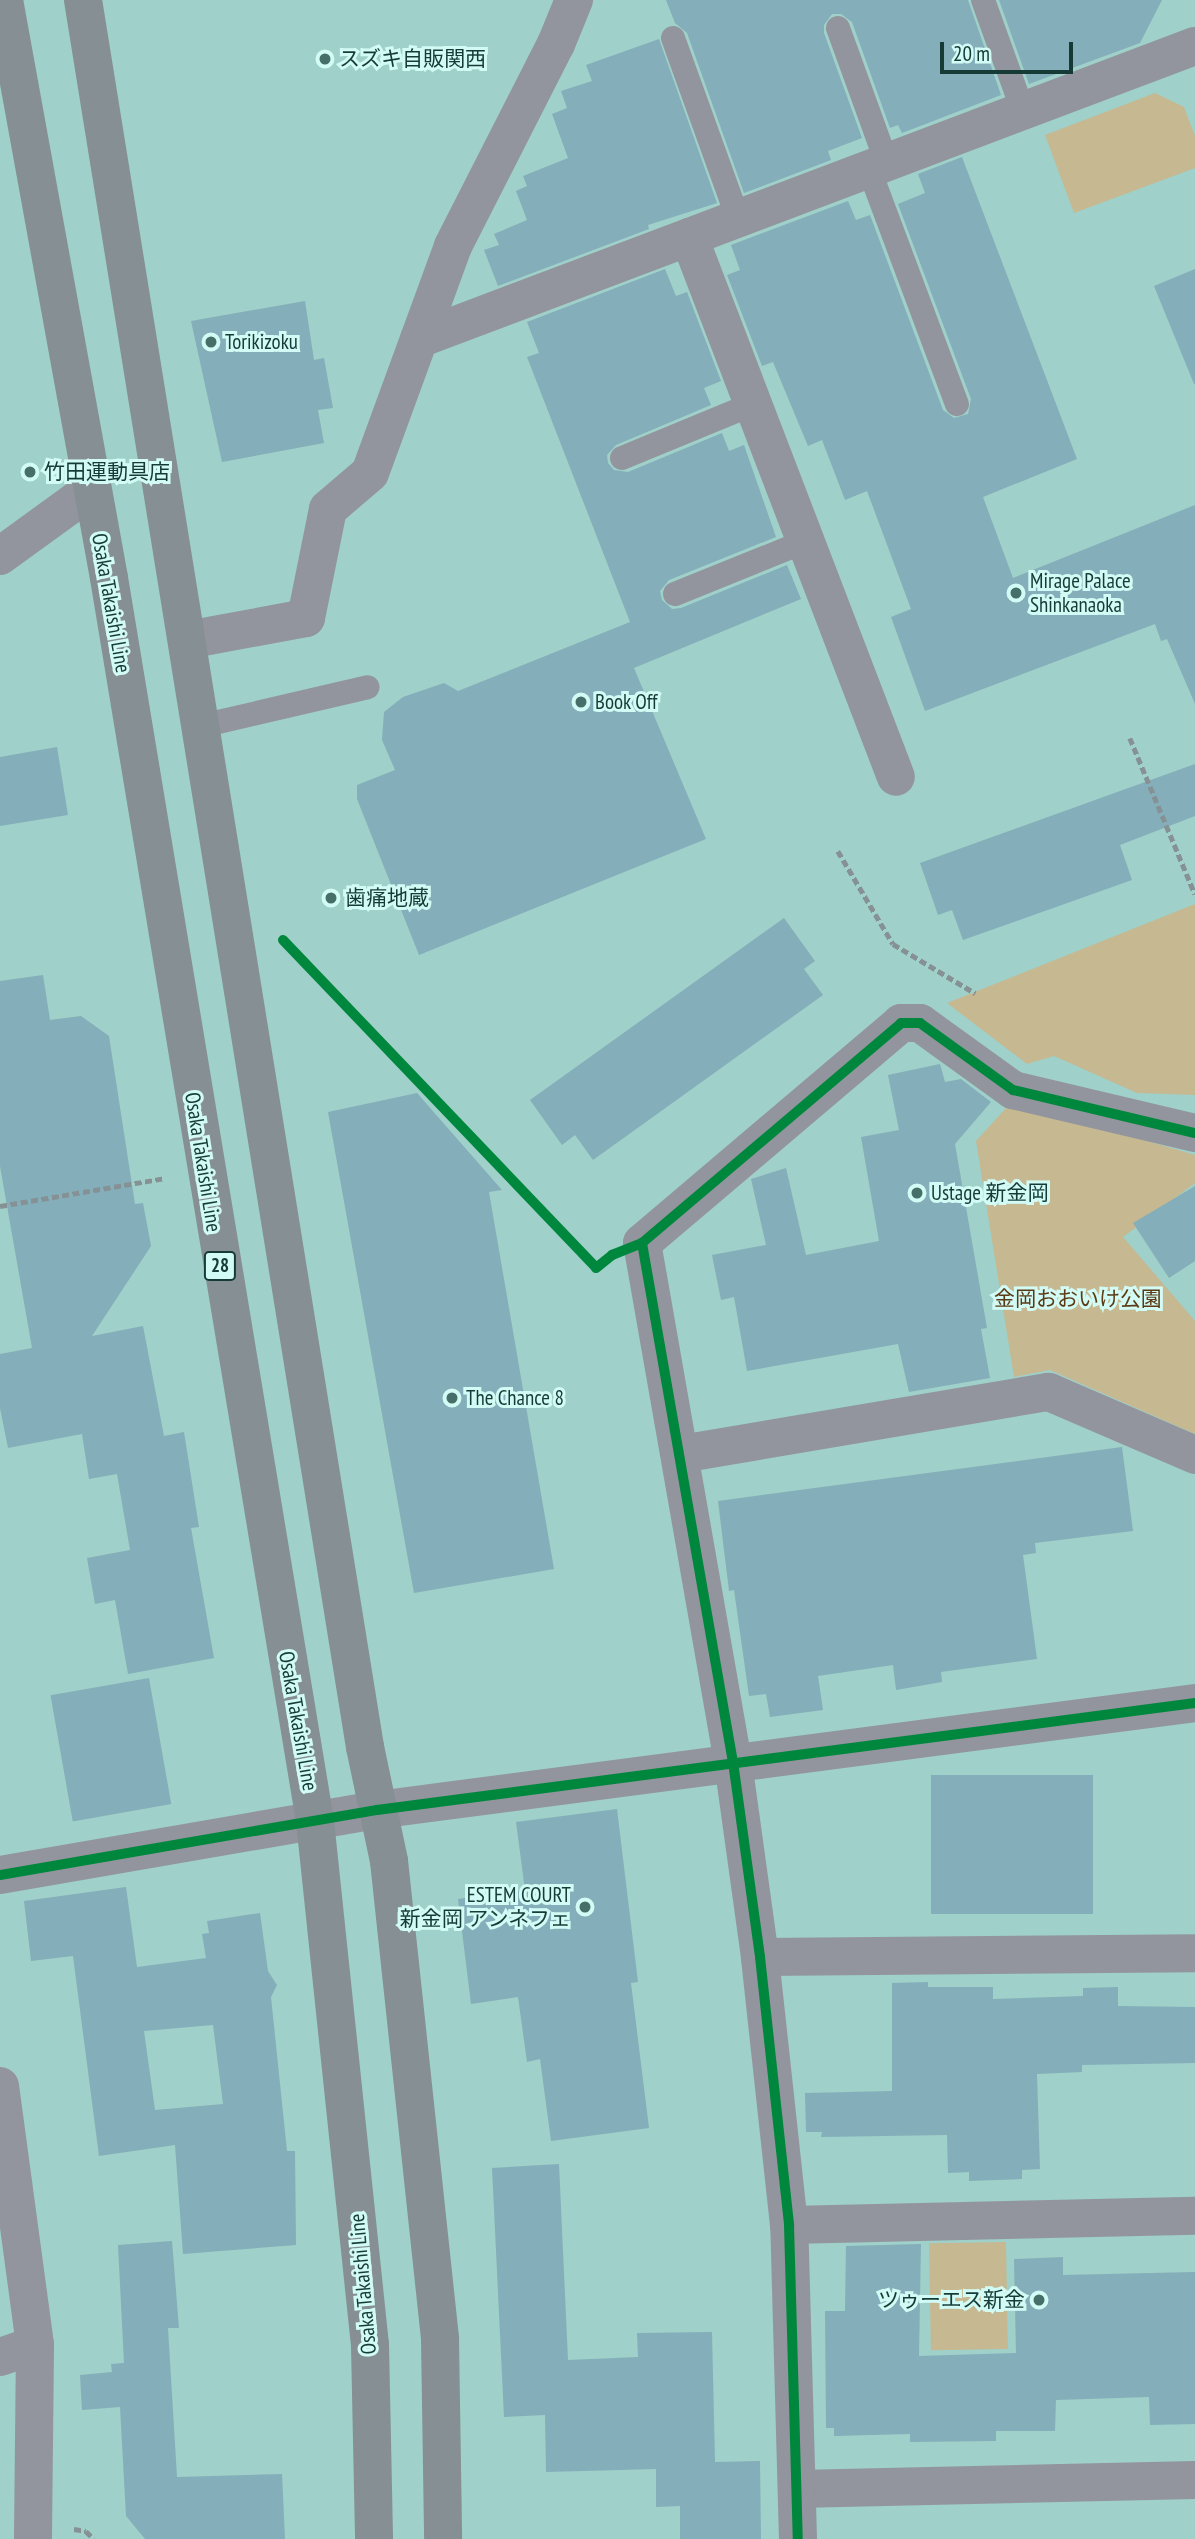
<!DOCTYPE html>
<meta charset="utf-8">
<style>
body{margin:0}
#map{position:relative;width:1195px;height:2539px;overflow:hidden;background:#9fd0c9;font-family:"PT Sans Narrow","Noto Sans JP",sans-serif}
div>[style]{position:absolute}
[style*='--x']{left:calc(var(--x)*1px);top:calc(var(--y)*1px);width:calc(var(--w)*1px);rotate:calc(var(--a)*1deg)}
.green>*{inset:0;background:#c6b891;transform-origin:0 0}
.building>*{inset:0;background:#84aeb9;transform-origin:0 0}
.path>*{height:4.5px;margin-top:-2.25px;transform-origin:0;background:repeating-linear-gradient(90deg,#859194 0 7px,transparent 0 10.5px)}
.service>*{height:24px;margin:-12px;padding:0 12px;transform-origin:12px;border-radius:12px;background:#92959d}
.minor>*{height:38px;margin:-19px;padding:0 19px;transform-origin:19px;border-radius:19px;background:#92959d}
.tertiary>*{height:38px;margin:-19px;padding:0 19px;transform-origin:19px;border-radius:19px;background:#92959d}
.primary>*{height:38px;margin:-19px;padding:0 19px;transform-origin:19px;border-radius:19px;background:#858f94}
.cycleway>*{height:10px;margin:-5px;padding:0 5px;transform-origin:5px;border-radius:5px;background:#00873e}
.dots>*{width:19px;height:19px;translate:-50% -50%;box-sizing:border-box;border:4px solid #d2fbf5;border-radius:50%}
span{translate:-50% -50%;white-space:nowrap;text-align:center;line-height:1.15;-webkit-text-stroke:6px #d2fbf5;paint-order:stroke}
.shield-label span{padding:2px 5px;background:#d2fbf5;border:2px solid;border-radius:5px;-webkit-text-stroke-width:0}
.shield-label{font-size:19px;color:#163b37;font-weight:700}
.poi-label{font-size:21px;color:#163b37}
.left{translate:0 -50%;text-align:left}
.right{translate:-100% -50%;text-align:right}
.street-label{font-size:21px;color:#163b37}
.park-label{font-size:21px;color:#5c3a15}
.scale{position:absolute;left:940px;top:42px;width:133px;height:32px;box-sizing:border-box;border:4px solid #163b37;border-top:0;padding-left:9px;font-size:21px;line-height:24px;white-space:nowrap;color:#163b37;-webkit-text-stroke:5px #d2fbf5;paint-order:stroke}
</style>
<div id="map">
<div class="green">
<i style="clip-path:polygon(1155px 93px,1184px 107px,1195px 136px,1195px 168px,1074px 213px,1045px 135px)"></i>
<i style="clip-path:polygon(1195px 904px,1195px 1095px,1137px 1093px,1054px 1056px,1027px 1064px,947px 1003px)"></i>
<i style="clip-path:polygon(1007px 1107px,1100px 1127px,1195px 1155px,1195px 1183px,1123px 1237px,1195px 1321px,1195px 1434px,1050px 1370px,1014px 1377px,976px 1141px)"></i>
<i style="left:1006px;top:2242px;width:107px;height:77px;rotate:89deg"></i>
</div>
<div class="building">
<i style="clip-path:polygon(666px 0,968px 0,1001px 95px,902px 133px,898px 125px,890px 128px,852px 22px,841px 14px,832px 14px,824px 25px,824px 33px,862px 138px,828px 151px,831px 160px,744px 193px,687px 33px,675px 23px)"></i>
<i style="clip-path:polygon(999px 0,1162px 0,1140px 43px,1029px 84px)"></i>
<i style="clip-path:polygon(659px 39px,717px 203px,648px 225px,649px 229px,498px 286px,484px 250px,499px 245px,494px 234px,527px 220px,516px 191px,527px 186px,523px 176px,568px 158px,552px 114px,567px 108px,561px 91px,592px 81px,586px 65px)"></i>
<i style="clip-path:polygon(962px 157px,1077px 459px,983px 497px,1013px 578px,1195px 505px,1195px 704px,1167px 639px,1161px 641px,1155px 624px,925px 711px,891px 617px,911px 609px,867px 491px,845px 500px,822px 440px,808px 446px,773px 362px,762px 366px,727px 275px,740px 270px,731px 245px,848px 201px,856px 220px,870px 215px,943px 410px,954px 418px,968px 414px,971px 399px,898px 204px,925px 193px,918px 174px)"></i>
<i style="clip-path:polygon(665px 269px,676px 296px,687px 292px,721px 381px,704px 388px,711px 405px,616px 445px,607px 455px,608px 463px,614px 470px,628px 472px,722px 433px,729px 451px,744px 445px,776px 537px,669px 580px,660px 591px,662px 600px,672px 609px,681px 608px,787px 565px,801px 599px,634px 668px,706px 839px,419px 955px,357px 799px,357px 785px,395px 770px,382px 740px,384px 712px,403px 697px,444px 683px,458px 691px,630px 622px,527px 357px,539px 353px,527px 322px)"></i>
<i style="clip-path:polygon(1195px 269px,1195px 384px,1194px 384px,1154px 286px)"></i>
<i style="clip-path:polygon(305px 301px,314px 360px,324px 358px,333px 408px,318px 410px,324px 443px,222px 462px,191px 321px)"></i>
<i style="clip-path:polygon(57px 747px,68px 815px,0 826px,0 757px)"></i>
<i style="clip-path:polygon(1195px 764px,1195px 816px,1120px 845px,1132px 880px,963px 940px,952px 910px,938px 915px,920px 863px)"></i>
<i style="clip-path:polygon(784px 918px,815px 961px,804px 969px,823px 995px,593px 1160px,575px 1135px,562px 1145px,530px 1100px)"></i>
<i style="clip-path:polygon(43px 975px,50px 1020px,81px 1016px,109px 1036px,135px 1204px,143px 1203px,151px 1246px,92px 1336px,143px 1326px,164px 1436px,184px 1432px,199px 1527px,191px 1528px,214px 1658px,128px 1674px,115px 1600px,95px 1604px,87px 1558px,130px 1550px,117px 1474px,89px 1479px,82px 1434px,8px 1448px,0 1408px,0 1354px,32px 1348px,0 1166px,0 981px)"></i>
<i style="clip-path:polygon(940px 1064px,945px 1082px,961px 1079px,991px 1102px,955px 1144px,987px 1328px,981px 1329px,990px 1378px,909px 1392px,898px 1344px,747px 1371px,734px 1297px,721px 1300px,712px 1255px,766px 1245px,751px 1179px,786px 1168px,806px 1255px,879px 1241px,861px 1137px,899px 1130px,888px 1075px)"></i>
<i style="clip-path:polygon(417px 1093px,502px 1190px,489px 1192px,554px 1569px,414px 1593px,328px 1112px)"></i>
<i style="clip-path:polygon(1195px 1186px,1195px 1261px,1169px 1278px,1133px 1223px)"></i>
<i style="clip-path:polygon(1122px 1447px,1133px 1531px,1035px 1543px,1036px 1553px,1023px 1555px,1037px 1659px,941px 1672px,942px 1682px,896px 1690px,893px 1665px,818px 1676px,823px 1710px,770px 1717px,766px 1694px,749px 1696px,734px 1590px,729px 1591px,718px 1501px)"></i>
<i style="left:149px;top:1678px;width:128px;height:100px;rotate:80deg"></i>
<i style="left:1093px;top:1775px;width:139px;height:162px;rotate:90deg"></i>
<i style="clip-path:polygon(617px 1809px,638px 1982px,631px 1983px,649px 2128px,551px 2141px,540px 2059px,527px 2062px,518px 1997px,471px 2004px,458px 1899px,525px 1890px,516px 1822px)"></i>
<i style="clip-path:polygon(evenodd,126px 1887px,137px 1967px,206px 1958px,202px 1934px,209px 1933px,207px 1921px,260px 1913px,268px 1971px,277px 1985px,271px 1997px,287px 2151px,295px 2151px,296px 2245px,183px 2254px,175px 2145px,99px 2156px,73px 1956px,31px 1961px,24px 1901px,126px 1887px,213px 2025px,223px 2104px,155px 2110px,144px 2031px,213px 2025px)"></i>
<i style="clip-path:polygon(928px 1982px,928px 1987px,993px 1987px,993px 1999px,1083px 1996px,1083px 1988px,1118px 1987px,1118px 2006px,1195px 2007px,1195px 2063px,1082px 2065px,1082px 2072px,1037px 2074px,1040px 2169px,1022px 2170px,1022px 2179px,969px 2181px,969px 2172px,948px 2173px,947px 2135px,821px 2137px,822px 2132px,806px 2132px,805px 2093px,892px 2091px,892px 1983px)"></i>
<i style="clip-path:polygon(559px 2164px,568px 2360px,638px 2357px,637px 2333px,712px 2332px,715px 2462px,760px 2461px,761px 2539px,680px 2539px,680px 2506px,656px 2507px,656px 2469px,546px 2472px,545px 2415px,504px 2417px,492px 2168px)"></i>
<i style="clip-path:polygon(172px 2241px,179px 2328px,168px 2328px,177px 2477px,282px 2474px,285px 2539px,145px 2539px,126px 2516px,120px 2407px,82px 2410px,80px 2375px,112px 2372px,111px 2364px,124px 2363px,118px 2245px)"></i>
<i style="clip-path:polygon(921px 2244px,919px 2356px,1016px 2353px,1014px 2259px,1063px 2257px,1063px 2275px,1195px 2272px,1195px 2424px,1150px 2425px,1149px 2397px,1056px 2400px,1055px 2431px,996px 2431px,996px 2441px,910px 2442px,910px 2434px,834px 2436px,834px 2428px,826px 2428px,825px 2311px,845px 2311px,846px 2246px)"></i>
</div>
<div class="path">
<i style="--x:1130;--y:738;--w:169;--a:67.4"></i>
<i style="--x:838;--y:851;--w:108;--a:59.4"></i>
<i style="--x:893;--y:944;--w:96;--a:30.9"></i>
<i style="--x:283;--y:940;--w:453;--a:46.3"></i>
<i style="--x:596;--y:1268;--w:8;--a:-40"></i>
<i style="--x:0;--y:1206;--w:167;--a:-9.6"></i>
<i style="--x:74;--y:2529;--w:12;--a:9"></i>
<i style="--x:86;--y:2531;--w:11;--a:45"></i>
</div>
<div class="service">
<i style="--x:983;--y:0;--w:118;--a:70.2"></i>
<i style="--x:838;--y:28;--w:144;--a:70.1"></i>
<i style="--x:673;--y:38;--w:192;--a:70.2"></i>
<i style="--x:869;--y:169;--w:251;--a:69.5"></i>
<i style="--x:622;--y:458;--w:142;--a:-22.4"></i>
<i style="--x:675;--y:594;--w:141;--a:-22"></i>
<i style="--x:201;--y:726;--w:171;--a:-13.1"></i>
</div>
<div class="minor">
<i style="--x:689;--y:237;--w:578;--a:69.03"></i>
<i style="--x:419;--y:339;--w:829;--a:-20.69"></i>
<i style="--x:0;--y:556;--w:112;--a:-36"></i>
<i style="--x:187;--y:640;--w:121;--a:-10.5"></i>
<i style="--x:306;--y:618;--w:111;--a:-78.6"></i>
<i style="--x:328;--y:509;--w:55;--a:-40.6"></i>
<i style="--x:370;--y:473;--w:242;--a:-69.9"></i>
<i style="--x:453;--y:246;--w:227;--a:-63"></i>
<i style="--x:556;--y:44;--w:48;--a:-67.8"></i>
<i style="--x:681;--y:1454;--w:373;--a:-9.6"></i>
<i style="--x:1049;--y:1392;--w:159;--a:23.3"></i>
<i style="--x:0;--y:1875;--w:383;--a:-9.8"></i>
<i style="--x:377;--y:1810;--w:825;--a:-7.45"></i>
<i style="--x:760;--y:1957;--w:435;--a:-0.5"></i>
<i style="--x:789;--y:2225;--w:406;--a:-1.3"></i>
<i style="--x:0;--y:2357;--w:37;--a:-19"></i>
<i style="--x:797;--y:2489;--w:398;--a:-1.3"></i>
<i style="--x:798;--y:2539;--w:314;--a:-91.6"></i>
<i style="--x:789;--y:2225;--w:270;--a:-96.2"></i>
<i style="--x:760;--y:1957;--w:197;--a:-97.9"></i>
<i style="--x:733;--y:1762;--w:527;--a:-99.94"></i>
<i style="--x:642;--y:1243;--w:340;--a:-40.3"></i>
<i style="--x:901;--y:1023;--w:19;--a:0"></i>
<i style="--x:920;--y:1023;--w:115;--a:35.8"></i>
<i style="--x:1013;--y:1090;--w:187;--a:13.3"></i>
</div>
<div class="tertiary">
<i style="--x:0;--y:2086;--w:261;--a:82.3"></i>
<i style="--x:35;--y:2345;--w:194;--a:90.6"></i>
</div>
<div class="primary">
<i style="--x:4;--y:0;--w:587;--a:79.7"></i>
<i style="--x:109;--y:578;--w:1260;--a:80.59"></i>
<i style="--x:315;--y:1821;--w:527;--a:84.01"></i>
<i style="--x:370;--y:2345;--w:194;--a:88.8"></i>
<i style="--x:83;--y:0;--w:1770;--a:80.83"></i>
<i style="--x:365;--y:1747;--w:116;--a:78.1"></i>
<i style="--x:389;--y:1861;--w:481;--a:83.9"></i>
<i style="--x:440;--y:2339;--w:200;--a:89.1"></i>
</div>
<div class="cycleway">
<i style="--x:283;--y:940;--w:453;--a:46.3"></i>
<i style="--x:596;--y:1268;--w:21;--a:-39"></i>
<i style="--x:612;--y:1255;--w:32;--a:-22"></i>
<i style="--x:642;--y:1243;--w:340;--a:-40.3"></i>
<i style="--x:901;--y:1023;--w:19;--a:0"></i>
<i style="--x:920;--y:1023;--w:115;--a:35.8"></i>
<i style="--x:1013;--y:1090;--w:187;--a:13.3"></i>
<i style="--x:642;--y:1243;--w:527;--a:80.06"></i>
<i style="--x:733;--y:1762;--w:197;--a:82.1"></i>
<i style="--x:760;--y:1957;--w:270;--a:83.8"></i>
<i style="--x:789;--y:2225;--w:314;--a:88.4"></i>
<i style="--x:0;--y:1875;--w:383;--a:-9.8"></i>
<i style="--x:377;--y:1810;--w:825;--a:-7.45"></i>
</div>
<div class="dots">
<i style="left:325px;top:59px;background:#466f6a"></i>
<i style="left:211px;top:342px;background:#466f6a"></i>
<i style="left:30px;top:472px;background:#466f6a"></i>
<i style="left:1016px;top:593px;background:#466f6a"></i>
<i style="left:581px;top:702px;background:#466f6a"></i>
<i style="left:331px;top:898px;background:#466f6a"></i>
<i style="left:917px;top:1193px;background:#466f6a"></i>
<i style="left:452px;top:1398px;background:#466f6a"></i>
<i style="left:585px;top:1907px;background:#466f6a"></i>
<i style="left:1039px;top:2300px;background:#466f6a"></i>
</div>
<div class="shield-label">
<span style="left:220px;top:1266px">28</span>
</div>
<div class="poi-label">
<span class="left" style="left:339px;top:59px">スズキ自販関西</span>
<span class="left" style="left:225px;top:342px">Torikizoku</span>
<span class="left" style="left:44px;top:472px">竹田運動具店</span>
<span class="left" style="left:1030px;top:593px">Mirage Palace<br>Shinkanaoka</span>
<span class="left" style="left:595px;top:702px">Book Off</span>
<span class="left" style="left:345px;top:898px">歯痛地蔵</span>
<span class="left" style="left:931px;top:1193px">Ustage 新金岡</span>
<span class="left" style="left:466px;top:1398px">The Chance 8</span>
<span class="right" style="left:571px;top:1907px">ESTEM COURT<br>新金岡 アンネフェ</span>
<span class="right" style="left:1025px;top:2300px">ツゥーエス新金</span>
</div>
<div class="street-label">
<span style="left:111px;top:603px;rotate:80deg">Osaka Takaishi Line</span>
<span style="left:203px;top:1162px;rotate:81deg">Osaka Takaishi Line</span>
<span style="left:298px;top:1721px;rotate:80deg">Osaka Takaishi Line</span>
<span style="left:363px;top:2284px;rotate:-95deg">Osaka Takaishi Line</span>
</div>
<div class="park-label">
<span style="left:1078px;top:1299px">金岡おおいけ公園</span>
</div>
<div class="scale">20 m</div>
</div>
